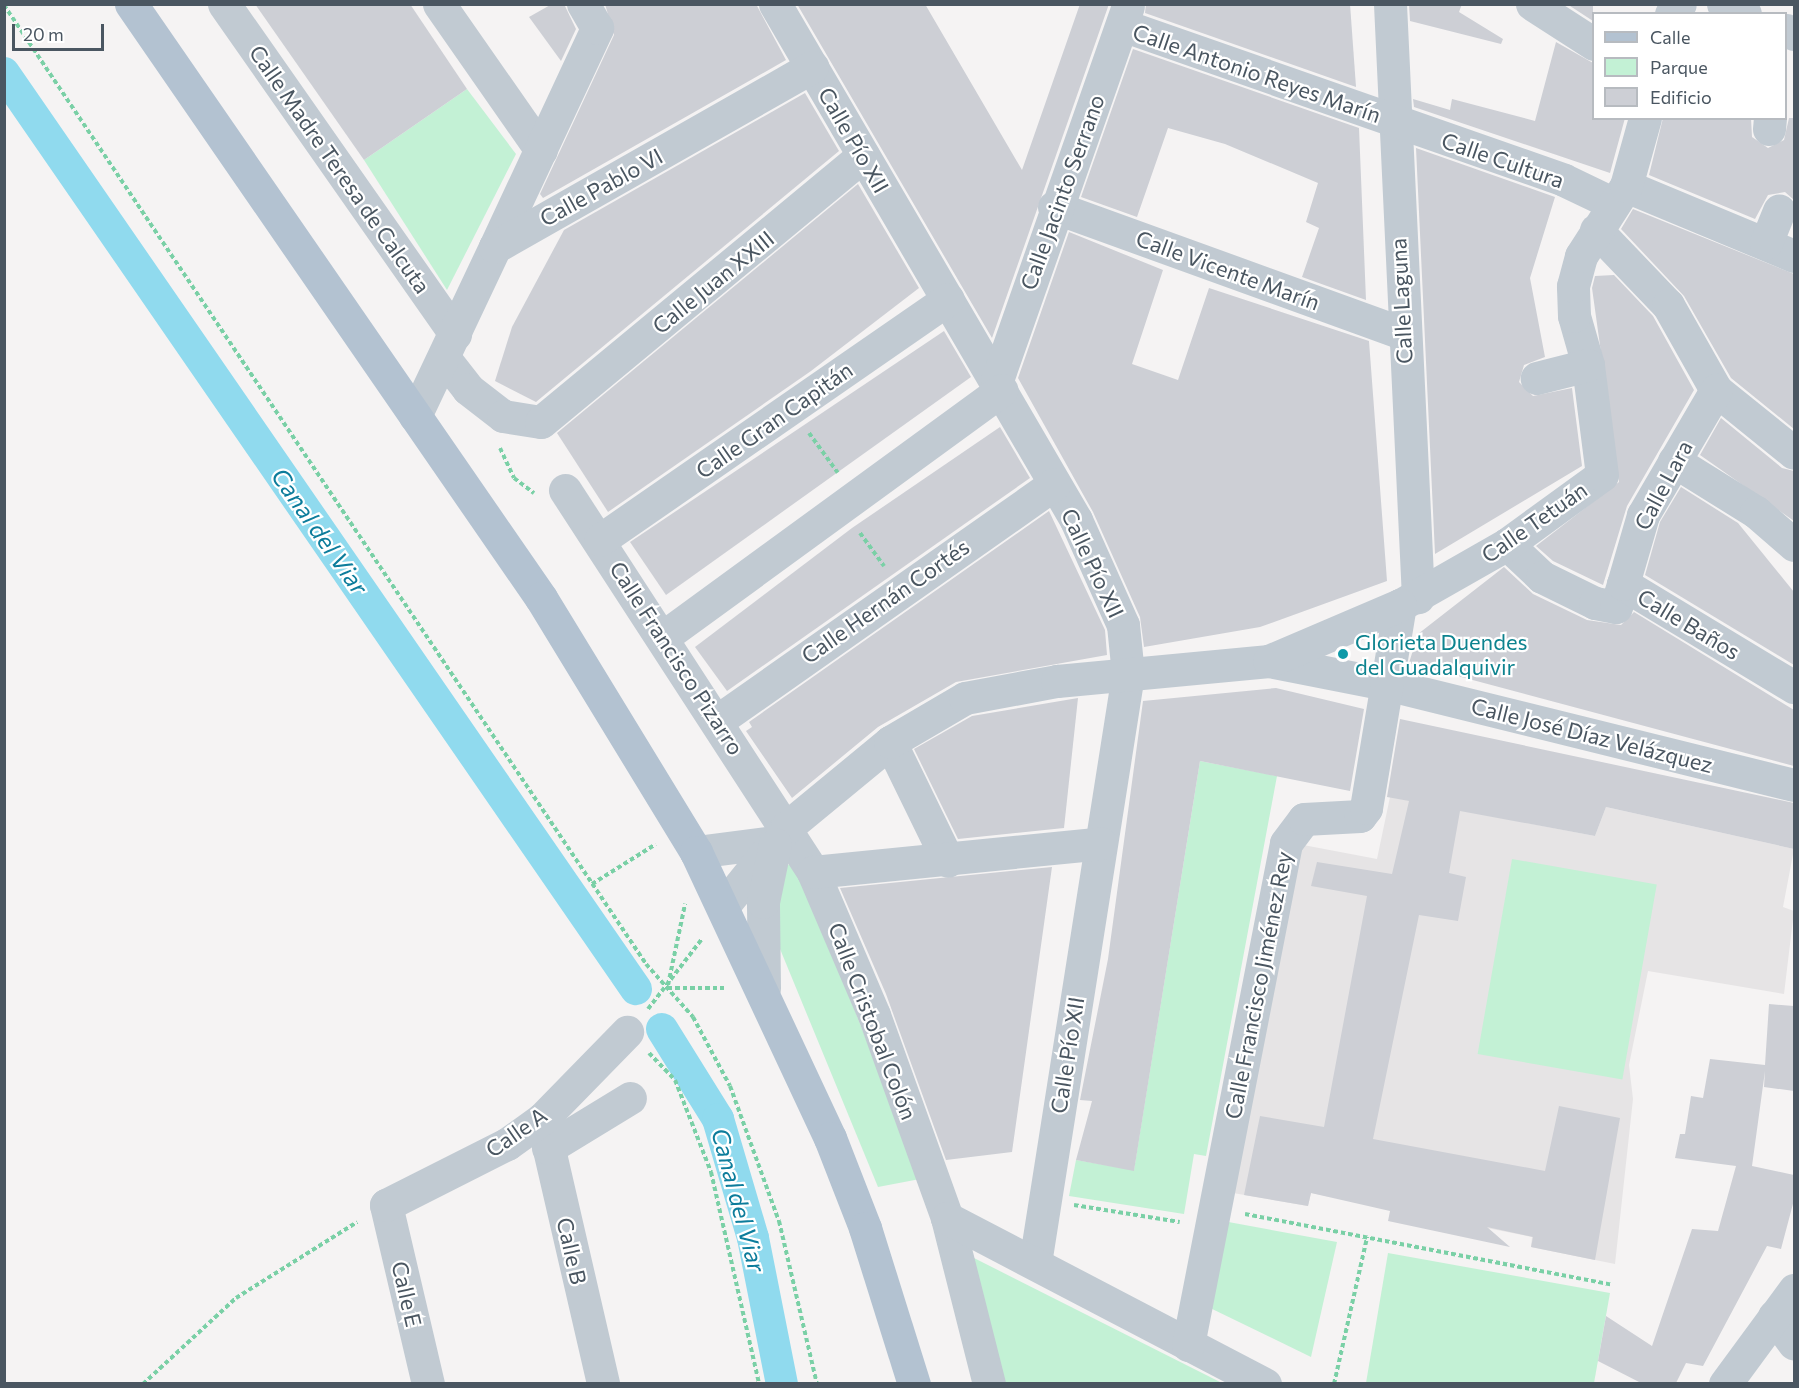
<!DOCTYPE html>
<meta charset="utf-8">
<style>
body{margin:0}
#map{position:relative;width:1799px;height:1388px;overflow:hidden;background:#f5f3f3;font-family:Commissioner,sans-serif}
div>[style]{position:absolute}
[style*='--x']{left:calc(var(--x)*1px);top:calc(var(--y)*1px);width:calc(var(--w)*1px);rotate:calc(var(--a)*1deg)}
.education>*{inset:0;background:#e6e4e5}
.green>*{inset:0;background:#c3f1d5;transform-origin:0 0}
.canal>*{height:32px;margin:-16px;padding:0 16px;transform-origin:16px;border-radius:16px;background:#90daee}
.building>*{inset:0;background:#cdcfd5}
.path>*{height:4px;margin-top:-2px;transform-origin:0;background:repeating-linear-gradient(90deg,#7ad0a6 0 4.5px,transparent 0 7.5px)}
.minor>*{height:33px;margin:-16.5px;padding:0 16.5px;transform-origin:16.5px;border-radius:16.5px;background:#c1cad2}
.major>*{height:33px;margin:-16.5px;padding:0 16.5px;transform-origin:16.5px;border-radius:16.5px;background:#b3c2d1}
.dots>*{width:16px;height:16px;translate:-50% -50%;box-sizing:border-box;border:3px solid #fff;border-radius:50%}
span{translate:-50% -50%;white-space:nowrap;text-align:center;line-height:1.15;-webkit-text-stroke:4.5px #fff;paint-order:stroke}
.street-label{font-size:22px;color:#4a5661}
.culture-label{font-size:22px;color:#0d838f}
.left{translate:0 -50%;text-align:left}
.water-label{font-size:24px;color:#0c7c9b;font-style:italic}
.frame{position:absolute;inset:0;border:6px solid #4a5661;pointer-events:none}
.legend{position:absolute;left:1592px;top:12px;width:195px;height:108px;box-sizing:border-box;background:#fff;border:2px solid #b7bbc0;margin:0;padding:8px 10px;list-style:none;font-size:18px;color:#4a5661}
.legend li{display:flex;align-items:center;gap:12px;height:30px}
.legend b{width:30px;border:2px solid #b7bbc0}
.scale{position:absolute;left:12px;top:24px;width:92px;height:27px;box-sizing:border-box;border:3px solid #4a5661;border-top:0;padding-left:8px;font-size:18px;line-height:21px;white-space:nowrap;color:#4a5661;-webkit-text-stroke:4px #fff;paint-order:stroke}
</style>
<div id="map">
<div class="education">
<i style="clip-path:polygon(1390px 797px,1595px 836px,1606px 807px,1794px 849px,1783px 907px,1794px 911px,1784px 994px,1648px 971px,1629px 1065px,1633px 1099px,1615px 1264px,1531px 1247px,1532px 1237px,1311px 1193px,1308px 1206px,1233px 1193px,1298px 844px,1377px 859px)"></i>
</div>
<div class="green">
<i style="clip-path:polygon(467px 89px,516px 154px,447px 290px,364px 160px)"></i>
<i style="clip-path:polygon(1200px 761px,1277px 776px,1206px 1156px,1194px 1154px,1184px 1214px,1069px 1196px,1076px 1160px,1134px 1170px)"></i>
<i style="clip-path:polygon(796px 858px,920px 1179px,878px 1187px,771px 927px,778px 874px)"></i>
<i style="left:1512px;top:859px;width:147px;height:198px;rotate:10deg"></i>
<i style="clip-path:polygon(1223px 1221px,1337px 1242px,1311px 1357px,1206px 1306px)"></i>
<i style="clip-path:polygon(1388px 1253px,1610px 1293px,1594px 1383px,1366px 1383px)"></i>
<i style="clip-path:polygon(972px 1257px,1222px 1383px,1005px 1383px)"></i>
</div>
<div class="canal">
<i style="--x:4;--y:73;--w:1113;--a:55.4"></i>
<i style="--x:662;--y:1029;--w:106;--a:58.1"></i>
<i style="--x:718;--y:1119;--w:124;--a:73.6"></i>
<i style="--x:753;--y:1238;--w:149;--a:78.8"></i>
</div>
<div class="building">
<i style="clip-path:polygon(255px 4px,410px 4px,467px 89px,364px 160px)"></i>
<i style="clip-path:polygon(552px 4px,564px 4px,576px 29px,561px 61px,529px 17px)"></i>
<i style="clip-path:polygon(605px 4px,756px 4px,786px 60px,543px 198px,540px 194px,614px 35px)"></i>
<i style="clip-path:polygon(797px 4px,925px 4px,1022px 170px,1080px 4px,1109px 4px,992px 338px)"></i>
<i style="clip-path:polygon(1146px 4px,1350px 4px,1356px 87px,1145px 13px)"></i>
<i style="clip-path:polygon(1409px 4px,1462px 4px,1459px 12px,1503px 39px,1501px 44px,1410px 21px)"></i>
<i style="clip-path:polygon(1567px 4px,1593px 4px,1593px 21px)"></i>
<i style="clip-path:polygon(1556px 42px,1593px 63px,1593px 118px,1625px 118px,1610px 173px,1414px 107px,1413px 99px,1450px 110px,1452px 99px,1535px 121px)"></i>
<i style="clip-path:polygon(1133px 49px,1359px 128px,1366px 300px,1302px 277px,1319px 228px,1306px 222px,1318px 183px,1225px 144px,1168px 128px,1137px 217px,1081px 197px)"></i>
<i style="clip-path:polygon(805px 93px,839px 151px,536px 402px,495px 381px,512px 327px,564px 230px)"></i>
<i style="clip-path:polygon(1663px 118px,1751px 118px,1752px 137px,1768px 148px,1784px 140px,1789px 118px,1794px 118px,1794px 200px,1785px 192px,1768px 195px,1755px 219px,1649px 175px)"></i>
<i style="clip-path:polygon(1416px 148px,1555px 197px,1530px 278px,1545px 357px,1524px 365px,1519px 382px,1533px 396px,1572px 388px,1582px 466px,1435px 554px)"></i>
<i style="clip-path:polygon(858px 184px,919px 288px,811px 371px,608px 512px,557px 433px)"></i>
<i style="clip-path:polygon(1633px 209px,1794px 274px,1794px 429px,1731px 378px,1684px 296px,1621px 229px)"></i>
<i style="clip-path:polygon(1069px 232px,1163px 270px,1132px 364px,1178px 380px,1209px 288px,1369px 341px,1387px 581px,1260px 627px,1144px 647px,1140px 617px,1093px 512px,1018px 378px)"></i>
<i style="clip-path:polygon(1614px 275px,1653px 316px,1694px 390px,1627px 506px,1603px 585px,1553px 561px,1536px 546px,1619px 482px,1592px 288px,1595px 276px)"></i>
<i style="clip-path:polygon(944px 331px,971px 377px,666px 595px,630px 542px)"></i>
<i style="clip-path:polygon(1721px 418px,1782px 468px,1794px 471px,1794px 521px,1700px 455px)"></i>
<i style="clip-path:polygon(1000px 427px,1030px 478px,727px 691px,695px 647px,852px 528px)"></i>
<i style="clip-path:polygon(1681px 487px,1738px 523px,1794px 592px,1794px 665px,1645px 575px,1660px 522px)"></i>
<i style="clip-path:polygon(1049px 511px,1105px 630px,1107px 655px,956px 682px,878px 727px,792px 798px,746px 731px,752px 727px,749px 722px)"></i>
<i style="clip-path:polygon(1504px 567px,1533px 594px,1587px 620px,1621px 625px,1634px 612px,1794px 710px,1794px 766px,1409px 663px,1418px 634px)"></i>
<i style="clip-path:polygon(1276px 688px,1364px 709px,1350px 791px,1200px 761px,1134px 1171px,1076px 1160px,1092px 1101px,1080px 1100px,1108px 959px,1143px 701px)"></i>
<i style="clip-path:polygon(1078px 698px,1064px 828px,958px 839px,914px 749px,972px 716px)"></i>
<i style="clip-path:polygon(1400px 719px,1794px 803px,1794px 849px,1606px 807px,1595px 836px,1460px 811px,1449px 873px,1466px 877px,1458px 921px,1419px 915px,1373px 1139px,1545px 1171px,1559px 1106px,1620px 1118px,1595px 1260px,1531px 1247px,1533px 1237px,1487px 1227px,1510px 1247px,1388px 1221px,1390px 1211px,1311px 1193px,1308px 1206px,1244px 1195px,1260px 1116px,1324px 1127px,1367px 896px,1311px 886px,1317px 862px,1392px 874px,1409px 801px,1387px 797px)"></i>
<i style="clip-path:polygon(1052px 867px,1012px 1152px,946px 1160px,886px 994px,840px 888px)"></i>
<i style="clip-path:polygon(1769px 1004px,1794px 1006px,1794px 1091px,1764px 1087px,1765px 1071px,1752px 1166px,1794px 1175px,1794px 1200px,1781px 1249px,1767px 1246px,1703px 1366px,1686px 1363px,1676px 1383px,1641px 1383px,1598px 1361px,1606px 1316px,1652px 1346px,1692px 1229px,1718px 1231px,1736px 1166px,1675px 1158px,1680px 1134px,1685px 1134px,1691px 1096px,1703px 1098px,1710px 1059px,1765px 1065px)"></i>
</div>
<div class="path">
<i style="--x:4;--y:5;--w:1154;--a:56.2"></i>
<i style="--x:646;--y:964;--w:71;--a:48.4"></i>
<i style="--x:693;--y:1017;--w:78;--a:61.8"></i>
<i style="--x:730;--y:1086;--w:144;--a:70.1"></i>
<i style="--x:779;--y:1221;--w:167;--a:76.9"></i>
<i style="--x:809;--y:433;--w:49;--a:54.1"></i>
<i style="--x:500;--y:448;--w:33;--a:65"></i>
<i style="--x:514;--y:478;--w:25;--a:37"></i>
<i style="--x:860;--y:533;--w:41;--a:54"></i>
<i style="--x:592;--y:884;--w:75;--a:-32"></i>
<i style="--x:668;--y:985;--w:83;--a:-78.1"></i>
<i style="--x:668;--y:988;--w:56;--a:0"></i>
<i style="--x:648;--y:1009;--w:88;--a:-52.4"></i>
<i style="--x:649;--y:1053;--w:37;--a:46"></i>
<i style="--x:675;--y:1080;--w:99;--a:68.6"></i>
<i style="--x:711;--y:1172;--w:217;--a:77.2"></i>
<i style="--x:1074;--y:1205;--w:107;--a:9.1"></i>
<i style="--x:1245;--y:1214;--w:372;--a:10.9"></i>
<i style="--x:143;--y:1384;--w:127;--a:-42.8"></i>
<i style="--x:236;--y:1298;--w:143;--a:-32.1"></i>
<i style="--x:1334;--y:1384;--w:151;--a:-77.3"></i>
</div>
<div class="minor">
<i style="--x:224;--y:4;--w:403;--a:55"></i>
<i style="--x:439;--y:4;--w:178;--a:55.1"></i>
<i style="--x:775;--y:4;--w:597;--a:59.74"></i>
<i style="--x:1076;--y:520;--w:115;--a:65.9"></i>
<i style="--x:1123;--y:625;--w:49;--a:84.2"></i>
<i style="--x:1128;--y:674;--w:596;--a:98.97"></i>
<i style="--x:1390;--y:4;--w:594;--a:87.3"></i>
<i style="--x:1532;--y:4;--w:74;--a:32.8"></i>
<i style="--x:1723;--y:4;--w:24;--a:24"></i>
<i style="--x:1671;--y:14;--w:13;--a:-48"></i>
<i style="--x:1122;--y:25;--w:468;--a:19.3"></i>
<i style="--x:1564;--y:180;--w:53;--a:25.6"></i>
<i style="--x:1786;--y:30;--w:9;--a:27"></i>
<i style="--x:1769;--y:129;--w:11;--a:-85"></i>
<i style="--x:1626;--y:186;--w:182;--a:22.6"></i>
<i style="--x:1054;--y:207;--w:370;--a:19.9"></i>
<i style="--x:1596;--y:230;--w:104;--a:46.2"></i>
<i style="--x:1668;--y:305;--w:98;--a:60.5"></i>
<i style="--x:1716;--y:390;--w:100;--a:38.9"></i>
<i style="--x:1766;--y:243;--w:35;--a:-68"></i>
<i style="--x:495;--y:247;--w:242;--a:-65"></i>
<i style="--x:597;--y:28;--w:28;--a:-120"></i>
<i style="--x:444;--y:358;--w:39;--a:52"></i>
<i style="--x:468;--y:389;--w:44;--a:37.6"></i>
<i style="--x:503;--y:416;--w:38;--a:9"></i>
<i style="--x:541;--y:422;--w:418;--a:-39.6"></i>
<i style="--x:1588;--y:365;--w:51;--a:-105.9"></i>
<i style="--x:1574;--y:316;--w:30;--a:-92"></i>
<i style="--x:1573;--y:286;--w:31;--a:-75"></i>
<i style="--x:1581;--y:256;--w:83;--a:-57.3"></i>
<i style="--x:1626;--y:186;--w:71;--a:-74.4"></i>
<i style="--x:997;--y:380;--w:396;--a:-70.7"></i>
<i style="--x:415;--y:416;--w:187;--a:-64.7"></i>
<i style="--x:495;--y:247;--w:365;--a:-29.6"></i>
<i style="--x:1674;--y:461;--w:97;--a:31.9"></i>
<i style="--x:1756;--y:512;--w:50;--a:41"></i>
<i style="--x:565;--y:490;--w:455;--a:57"></i>
<i style="--x:813;--y:872;--w:155;--a:66.9"></i>
<i style="--x:874;--y:1015;--w:216;--a:70.2"></i>
<i style="--x:947;--y:1218;--w:171;--a:75.8"></i>
<i style="--x:600;--y:540;--w:423;--a:-34.7"></i>
<i style="--x:1507;--y:544;--w:48;--a:43.3"></i>
<i style="--x:1542;--y:577;--w:59;--a:26.1"></i>
<i style="--x:1595;--y:603;--w:21;--a:11"></i>
<i style="--x:1616;--y:607;--w:24;--a:-73"></i>
<i style="--x:1623;--y:584;--w:200;--a:31.1"></i>
<i style="--x:1623;--y:584;--w:72;--a:-73.8"></i>
<i style="--x:1643;--y:515;--w:145;--a:-59.7"></i>
<i style="--x:1402;--y:604;--w:121;--a:-29.7"></i>
<i style="--x:1507;--y:544;--w:117;--a:-36"></i>
<i style="--x:1602;--y:475;--w:111;--a:-97.3"></i>
<i style="--x:1588;--y:365;--w:53;--a:165.7"></i>
<i style="--x:663;--y:637;--w:419;--a:-36.1"></i>
<i style="--x:717;--y:721;--w:412;--a:-35.1"></i>
<i style="--x:890;--y:742;--w:132;--a:64"></i>
<i style="--x:696;--y:852;--w:80;--a:-7.2"></i>
<i style="--x:813;--y:872;--w:289;--a:-5.7"></i>
<i style="--x:724;--y:905;--w:100;--a:-51.1"></i>
<i style="--x:787;--y:827;--w:134;--a:-39.5"></i>
<i style="--x:890;--y:742;--w:87;--a:-30.4"></i>
<i style="--x:965;--y:698;--w:94;--a:-10.5"></i>
<i style="--x:1057;--y:681;--w:213;--a:-5.4"></i>
<i style="--x:1269;--y:661;--w:123;--a:11.2"></i>
<i style="--x:1390;--y:685;--w:416;--a:13.9"></i>
<i style="--x:764;--y:988;--w:86;--a:-90.7"></i>
<i style="--x:763;--y:902;--w:59;--a:-78.3"></i>
<i style="--x:542;--y:1119;--w:272;--a:77"></i>
<i style="--x:548;--y:1148;--w:96;--a:-31.4"></i>
<i style="--x:947;--y:1218;--w:359;--a:27.6"></i>
<i style="--x:1774;--y:1316;--w:34;--a:54"></i>
<i style="--x:1188;--y:1345;--w:511;--a:-78.95"></i>
<i style="--x:1286;--y:843;--w:30;--a:-53"></i>
<i style="--x:1304;--y:819;--w:56;--a:-3.1"></i>
<i style="--x:1360;--y:816;--w:10;--a:-53"></i>
<i style="--x:1366;--y:808;--w:206;--a:-80.5"></i>
<i style="--x:1400;--y:605;--w:142;--a:156.9"></i>
<i style="--x:428;--y:1384;--w:184;--a:-103.2"></i>
<i style="--x:386;--y:1205;--w:136;--a:-26.8"></i>
<i style="--x:507;--y:1144;--w:43;--a:-35.5"></i>
<i style="--x:542;--y:1119;--w:122;--a:-45.7"></i>
<i style="--x:1725;--y:1384;--w:117;--a:-53.7"></i>
</div>
<div class="major">
<i style="--x:131;--y:4;--w:722;--a:55.39"></i>
<i style="--x:541;--y:598;--w:298;--a:58.6"></i>
<i style="--x:696;--y:852;--w:316;--a:64.9"></i>
<i style="--x:830;--y:1138;--w:97;--a:68.7"></i>
<i style="--x:865;--y:1228;--w:164;--a:72.6"></i>
</div>
<div class="dots">
<i style="left:1343px;top:654px;background:#0f9aa8"></i>
</div>
<div class="street-label">
<span style="left:1257px;top:73px;rotate:19deg">Calle Antonio Reyes Marín</span>
<span style="left:854px;top:140px;rotate:60deg">Calle Pío XII</span>
<span style="left:1503px;top:160px;rotate:19deg">Calle Cultura</span>
<span style="left:340px;top:169px;rotate:55deg">Calle Madre Teresa de Calcuta</span>
<span style="left:601px;top:187px;rotate:-29deg">Calle Pablo VI</span>
<span style="left:1062px;top:192px;rotate:-70deg">Calle Jacinto Serrano</span>
<span style="left:1228px;top:270px;rotate:20deg">Calle Vicente Marín</span>
<span style="left:713px;top:282px;rotate:-39deg">Calle Juan XXIII</span>
<span style="left:1401px;top:301px;rotate:-93deg">Calle Laguna</span>
<span style="left:774px;top:420px;rotate:-35deg">Calle Gran Capitán</span>
<span style="left:1663px;top:485px;rotate:-62deg">Calle Lara</span>
<span style="left:1534px;top:522px;rotate:-35deg">Calle Tetuán</span>
<span style="left:1093px;top:563px;rotate:65deg">Calle Pío XII</span>
<span style="left:885px;top:601px;rotate:-35deg">Calle Hernán Cortés</span>
<span style="left:1689px;top:624px;rotate:31deg">Calle Baños</span>
<span style="left:677px;top:658px;rotate:57deg">Calle Francisco Pizarro</span>
<span style="left:1592px;top:735px;rotate:14deg">Calle José Díaz Velázquez</span>
<span style="left:1258px;top:985px;rotate:-79deg">Calle Francisco Jiménez Rey</span>
<span style="left:873px;top:1021px;rotate:69deg">Calle Cristobal Colón</span>
<span style="left:1067px;top:1055px;rotate:-81deg">Calle Pío XII</span>
<span style="left:516px;top:1132px;rotate:-35deg">Calle A</span>
<span style="left:572px;top:1251px;rotate:77deg">Calle B</span>
<span style="left:407px;top:1294px;rotate:77deg">Calle E</span>
</div>
<div class="culture-label">
<span class="left" style="left:1355px;top:654px">Glorieta Duendes<br>del Guadalquivir</span>
</div>
<div class="water-label">
<span style="left:320px;top:531px;rotate:55deg">Canal del Viar</span>
<span style="left:739px;top:1200px;rotate:75deg">Canal del Viar</span>
</div>
<div class="frame"></div>
<ul class="legend">
<li><b style="height:8px;background:#b3c2d1"></b>Calle</li>
<li><b style="height:16px;background:#c3f1d5"></b>Parque</li>
<li><b style="height:16px;background:#cdcfd5"></b>Edificio</li>
</ul>
<div class="scale">20 m</div>
</div>
